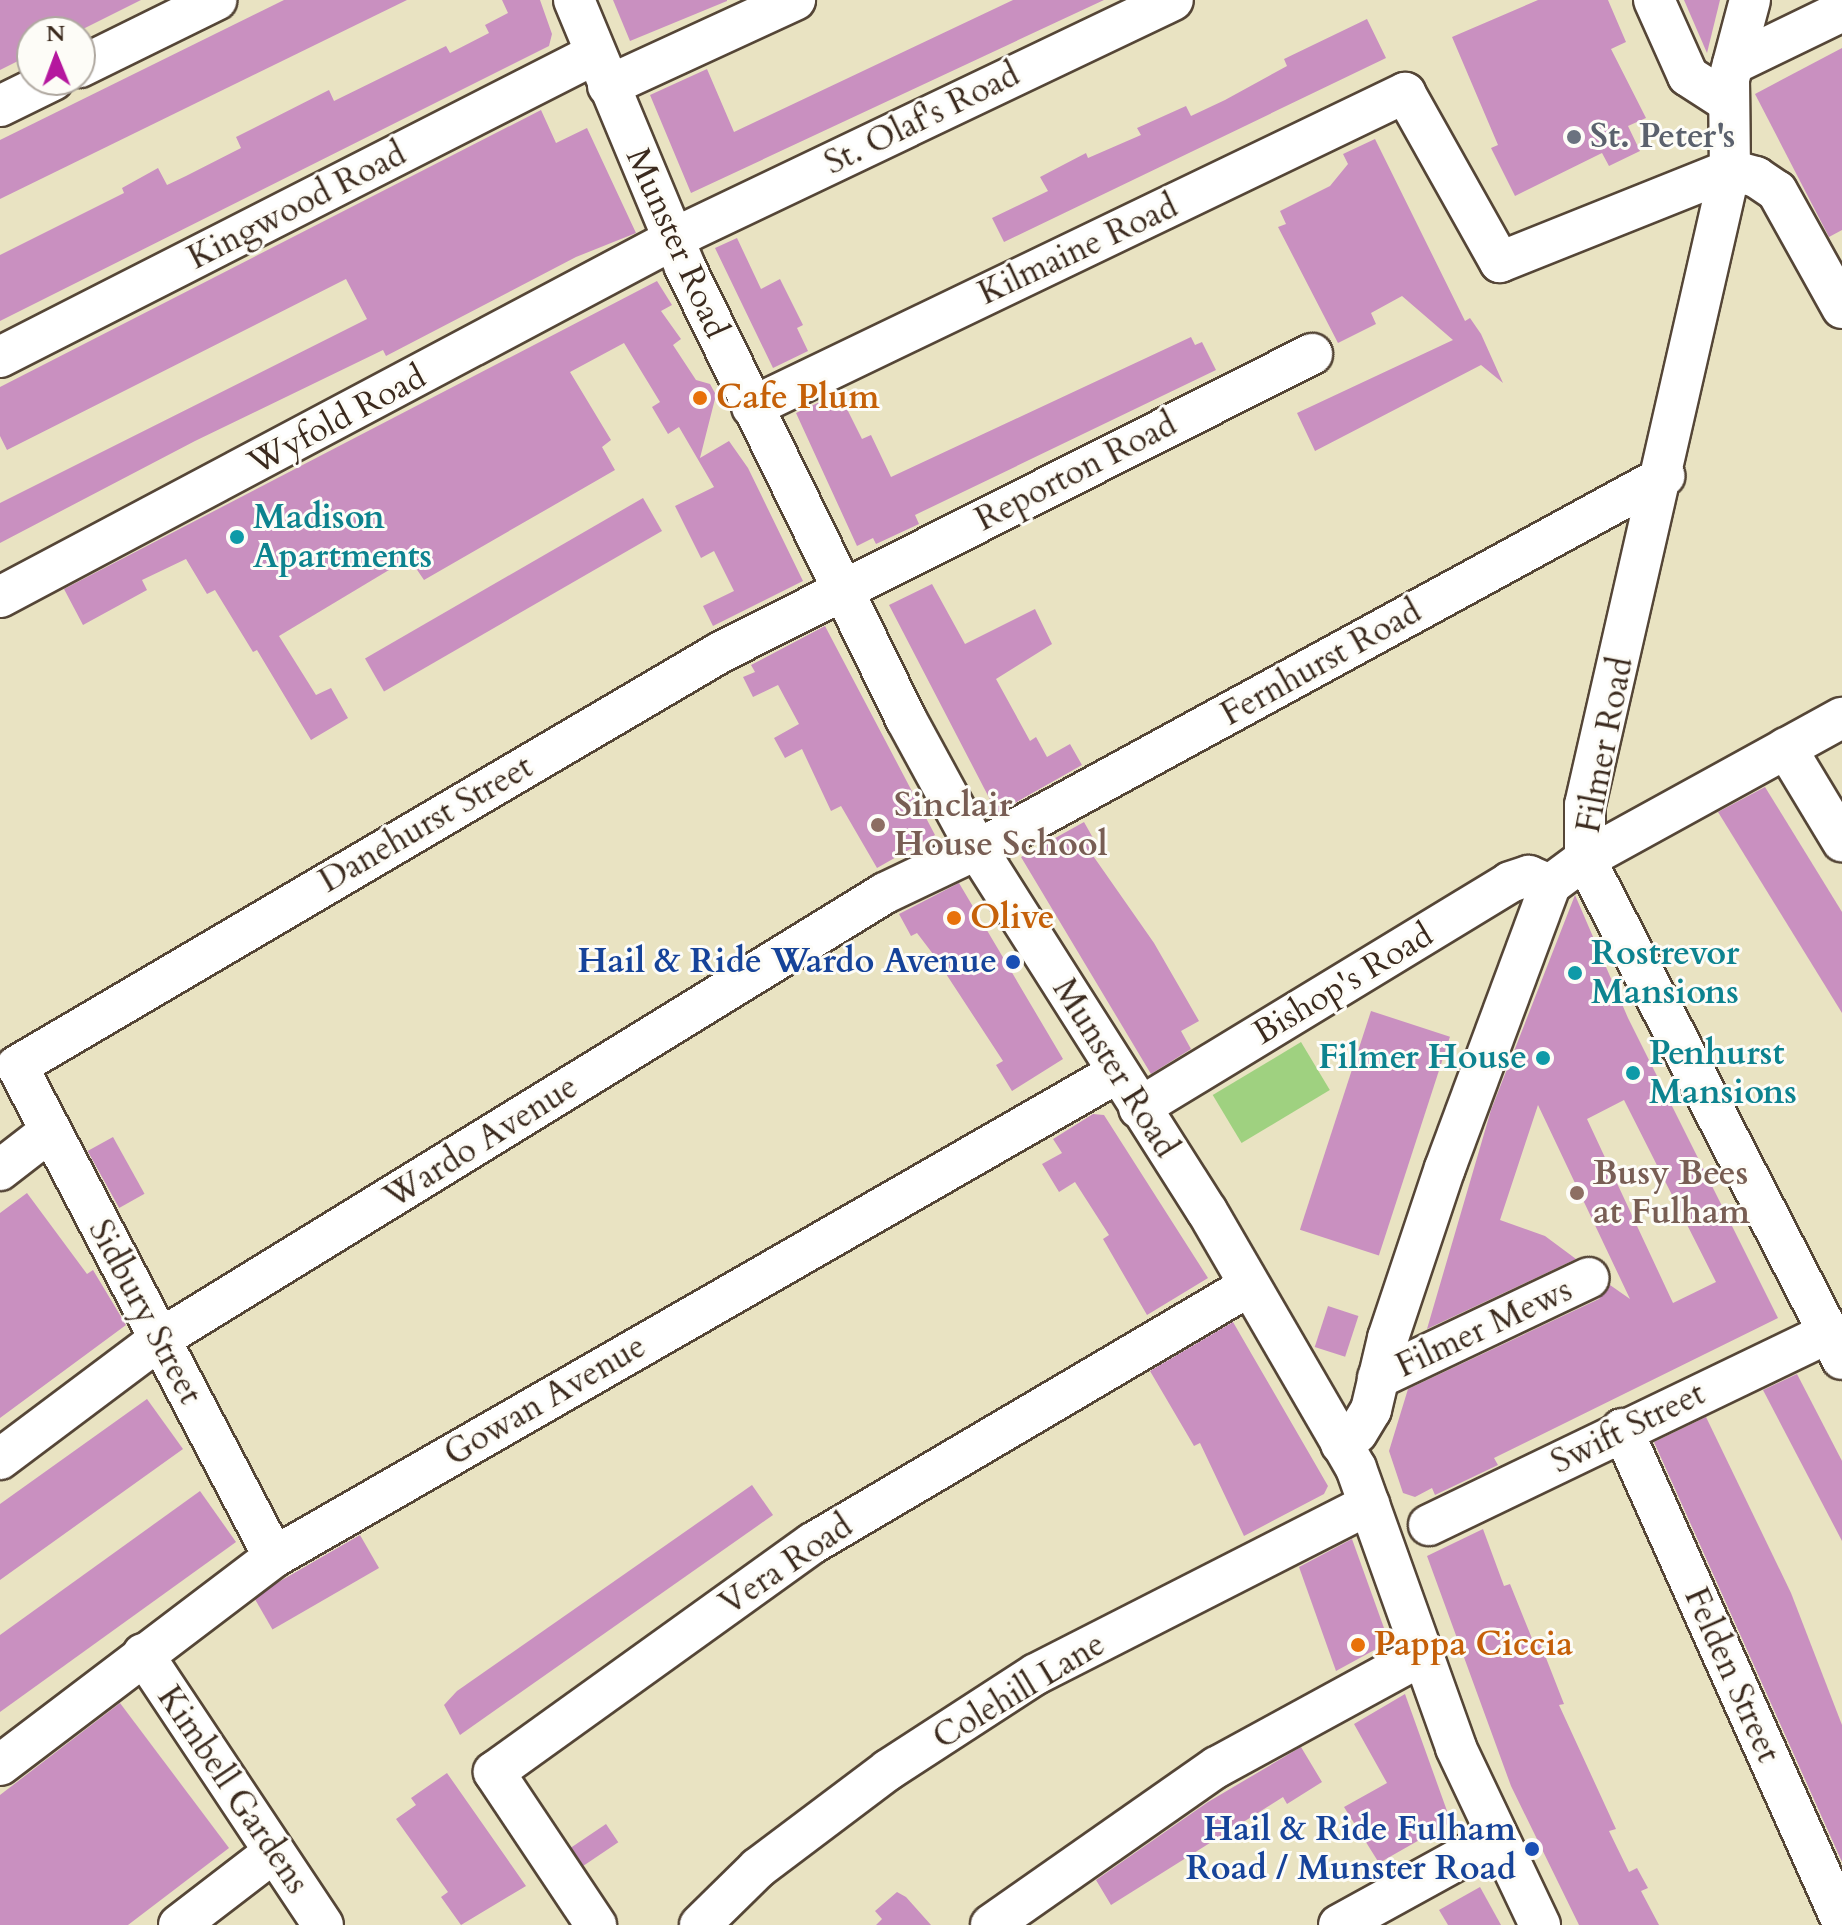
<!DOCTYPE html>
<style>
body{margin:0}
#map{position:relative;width:1842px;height:1925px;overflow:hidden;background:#e9e3c2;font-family:Cardo,serif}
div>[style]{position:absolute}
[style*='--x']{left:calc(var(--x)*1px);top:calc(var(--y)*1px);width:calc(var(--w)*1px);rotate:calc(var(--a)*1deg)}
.green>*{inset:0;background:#9fd180;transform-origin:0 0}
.building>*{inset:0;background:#c990c0;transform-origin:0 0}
.roads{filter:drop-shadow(2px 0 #554637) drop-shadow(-2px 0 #554637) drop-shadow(0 2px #554637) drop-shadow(0 -2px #554637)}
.minor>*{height:40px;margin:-20px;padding:0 20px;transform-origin:20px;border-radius:20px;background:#fff}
.dots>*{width:22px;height:22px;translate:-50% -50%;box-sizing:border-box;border:4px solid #fdfcf7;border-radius:50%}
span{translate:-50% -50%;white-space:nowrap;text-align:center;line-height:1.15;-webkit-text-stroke:6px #fdfcf7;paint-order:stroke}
.street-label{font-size:34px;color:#3b2a1e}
.worship-label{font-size:34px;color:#5b616d;font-weight:700}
.left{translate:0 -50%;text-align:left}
.food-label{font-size:34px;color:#c56008;font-weight:700}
.culture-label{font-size:34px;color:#0d838f;font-weight:700}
.right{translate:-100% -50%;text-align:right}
.education-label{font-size:34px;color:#785e54;font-weight:700}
.transit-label{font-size:34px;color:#164399;font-weight:700}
.north{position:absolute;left:16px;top:16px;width:80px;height:80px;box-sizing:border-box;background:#fdfcf7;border:2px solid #afa8a0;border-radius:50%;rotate:359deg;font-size:22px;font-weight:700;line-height:32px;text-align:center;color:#3b2a1e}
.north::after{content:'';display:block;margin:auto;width:28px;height:36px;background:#b5179e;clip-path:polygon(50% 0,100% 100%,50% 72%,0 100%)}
</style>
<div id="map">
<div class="green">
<i style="left:1301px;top:1042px;width:56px;height:103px;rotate:59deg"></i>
</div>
<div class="building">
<i style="clip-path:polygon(0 0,141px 0,77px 32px,32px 32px,32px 54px,0 70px)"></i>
<i style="clip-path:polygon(284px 0,407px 0,0 199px,0 140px)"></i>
<i style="clip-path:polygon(502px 0,540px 0,552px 34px,549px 46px,0 321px,0 255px,124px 193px,122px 188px,158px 168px,167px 185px,186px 176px,241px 148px,236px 137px,329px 90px,334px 101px,446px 46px,450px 53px,489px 33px,485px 25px,508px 13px)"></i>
<i style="clip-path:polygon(613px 0,727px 0,727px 1px,630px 41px)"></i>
<i style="clip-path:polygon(1013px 0,1104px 0,691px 193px,650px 95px,707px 69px,734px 132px)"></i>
<i style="clip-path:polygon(1538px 0,1608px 0,1626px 42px,1611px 49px,1646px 118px,1628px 126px,1640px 151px,1609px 166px,1602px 153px,1515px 196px,1491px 148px,1498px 145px,1452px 37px)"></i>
<i style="clip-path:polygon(1684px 0,1720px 0,1707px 53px)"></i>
<i style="clip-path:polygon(1367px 19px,1386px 58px,1004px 242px,992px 218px,1048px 191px,1040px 177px,1086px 153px,1088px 158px,1141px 135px,1137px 128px,1186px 106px,1191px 116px,1225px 100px,1287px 66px,1284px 59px)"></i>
<i style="clip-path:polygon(1842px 48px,1842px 230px,1829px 237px,1755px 94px)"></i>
<i style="clip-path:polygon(541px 110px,556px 143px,587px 128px,636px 233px,576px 257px,386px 356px,383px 350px,195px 441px,0 543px,0 503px,367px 319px,346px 279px,7px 450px,0 436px,0 387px)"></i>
<i style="clip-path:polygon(1375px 139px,1465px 321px,1470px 318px,1481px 334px,1503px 383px,1481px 365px,1315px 451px,1297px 413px,1453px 340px,1402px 296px,1371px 313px,1376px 324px,1338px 343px,1278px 227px,1286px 224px,1280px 211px,1330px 186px,1348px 164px,1343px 154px)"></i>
<i style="clip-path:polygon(737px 238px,761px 289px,780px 279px,803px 325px,797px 328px,808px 351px,773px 368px,715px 248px)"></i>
<i style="clip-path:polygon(657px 281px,672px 305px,661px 311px,681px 339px,673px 345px,696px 380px,710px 384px,716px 395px,700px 458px,729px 441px,748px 468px,803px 581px,713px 626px,703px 606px,734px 591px,714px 551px,701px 558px,675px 506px,714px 487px,679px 427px,668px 434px,652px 407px,660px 402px,624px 343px,570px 372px,611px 440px,602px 447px,615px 470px,424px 580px,409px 558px,279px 636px,316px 695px,331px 688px,348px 718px,311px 740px,257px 650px,253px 652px,215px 590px,207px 594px,186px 559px,142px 580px,147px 590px,83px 625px,64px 589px)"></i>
<i style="clip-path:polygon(1191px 337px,1195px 345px,1202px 342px,1216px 370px,915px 515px,919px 524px,876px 544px,873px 538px,857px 546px,796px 413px,839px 393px,862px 439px,871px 435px,891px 477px)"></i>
<i style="left:643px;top:498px;width:38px;height:321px;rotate:60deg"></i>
<i style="clip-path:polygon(932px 584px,965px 644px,1035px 609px,1052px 644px,996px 679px,1030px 741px,1036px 737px,1047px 757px,1070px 744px,1082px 765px,997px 813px,889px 605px)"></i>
<i style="clip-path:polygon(825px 626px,935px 835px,877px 868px,841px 806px,831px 811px,802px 749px,785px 758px,774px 738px,799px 724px,778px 685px,753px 697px,743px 677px,755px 672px,751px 665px)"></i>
<i style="clip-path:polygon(1765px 787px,1842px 912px,1842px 1013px,1718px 812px)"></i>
<i style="clip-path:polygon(1084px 822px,1097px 845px,1089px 850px,1154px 943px,1199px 1021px,1181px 1031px,1191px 1049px,1151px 1074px,1021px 857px)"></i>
<i style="clip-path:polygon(959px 883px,1063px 1059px,1012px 1091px,996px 1065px,1003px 1061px,933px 954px,917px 933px,911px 936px,899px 914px)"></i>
<i style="clip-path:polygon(evenodd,1575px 895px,1628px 1018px,1778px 1318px,1494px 1458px,1498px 1465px,1435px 1495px,1432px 1488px,1415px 1497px,1403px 1493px,1389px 1451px,1408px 1389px,1599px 1299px,1610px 1285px,1630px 1299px,1538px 1105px,1500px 1220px,1545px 1236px,1576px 1259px,1427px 1329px,1491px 1110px,1575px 895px,1624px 1100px,1716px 1282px,1673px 1303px,1587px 1119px,1624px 1100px)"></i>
<i style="left:1371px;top:1011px;width:83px;height:230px;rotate:18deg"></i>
<i style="clip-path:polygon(1093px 1114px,1104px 1115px,1208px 1278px,1147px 1315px,1103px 1239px,1109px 1235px,1075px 1182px,1059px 1192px,1042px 1164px,1062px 1153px,1053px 1139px)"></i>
<i style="left:113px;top:1137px;width:65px;height:29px;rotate:61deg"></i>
<i style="clip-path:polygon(27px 1193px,87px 1274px,93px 1270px,126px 1325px,0 1418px,0 1213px)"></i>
<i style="left:1328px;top:1306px;width:32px;height:43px;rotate:18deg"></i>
<i style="clip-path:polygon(1233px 1322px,1328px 1486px,1324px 1494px,1244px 1536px,1200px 1443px,1194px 1446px,1150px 1371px)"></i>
<i style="clip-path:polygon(1797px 1374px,1842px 1461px,1842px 1541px,1763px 1390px)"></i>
<i style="clip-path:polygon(147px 1399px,183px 1449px,0 1580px,0 1504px)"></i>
<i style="clip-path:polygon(1706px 1417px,1791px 1593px,1842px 1725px,1842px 1862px,1654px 1442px)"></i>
<i style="clip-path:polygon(752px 1485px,773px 1515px,460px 1735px,444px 1705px,457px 1691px)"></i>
<i style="clip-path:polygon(200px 1491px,236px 1542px,0 1712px,0 1635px)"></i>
<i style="clip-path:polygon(1483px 1529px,1504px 1586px,1510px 1584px,1533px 1641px,1539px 1640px,1564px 1704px,1559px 1705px,1616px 1829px,1609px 1831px,1629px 1872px,1637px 1868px,1648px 1888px,1641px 1891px,1659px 1925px,1579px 1925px,1511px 1786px,1427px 1556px)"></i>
<i style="left:360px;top:1535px;width:38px;height:123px;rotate:60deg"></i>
<i style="clip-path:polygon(1352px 1539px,1389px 1642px,1336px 1671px,1299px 1567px)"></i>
<i style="clip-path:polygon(1405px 1694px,1451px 1822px,1379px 1863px,1344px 1807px,1387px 1783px,1354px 1724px)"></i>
<i style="clip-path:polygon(120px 1703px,229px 1848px,128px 1925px,0 1925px,0 1795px)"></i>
<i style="clip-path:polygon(1301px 1747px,1322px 1782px,1287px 1804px,1283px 1797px,1111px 1905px,1096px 1880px,1208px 1802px)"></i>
<i style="clip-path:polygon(447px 1773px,526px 1886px,461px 1925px,441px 1897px,448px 1892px,396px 1819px,416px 1805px,411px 1798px)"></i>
<i style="left:606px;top:1824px;width:22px;height:42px;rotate:56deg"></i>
<i style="clip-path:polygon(1480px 1887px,1501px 1925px,1448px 1925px,1439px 1910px)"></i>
<i style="clip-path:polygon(897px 1892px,906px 1897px,931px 1925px,876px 1925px,882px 1919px,875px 1911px)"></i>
</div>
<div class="roads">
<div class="minor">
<i style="--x:574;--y:0;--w:289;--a:67.4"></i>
<i style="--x:685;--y:267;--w:503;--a:63.94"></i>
<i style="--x:906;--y:719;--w:148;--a:61.4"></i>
<i style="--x:977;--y:849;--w:429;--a:57.6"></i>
<i style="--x:1207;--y:1211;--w:297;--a:59.9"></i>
<i style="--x:1356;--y:1468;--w:297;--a:70.3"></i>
<i style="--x:1456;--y:1748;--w:196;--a:64.6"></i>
<i style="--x:1654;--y:0;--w:83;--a:65.9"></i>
<i style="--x:1688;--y:76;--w:46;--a:32.7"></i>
<i style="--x:1750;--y:0;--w:82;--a:104.9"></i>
<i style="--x:1729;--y:79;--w:91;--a:89.4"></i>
<i style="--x:1730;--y:170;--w:651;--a:102.86"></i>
<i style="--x:1585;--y:805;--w:54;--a:90"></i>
<i style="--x:1585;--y:859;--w:562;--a:62.8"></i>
<i style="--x:1733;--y:64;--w:121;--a:-25.9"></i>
<i style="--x:80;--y:67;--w:152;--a:-26.2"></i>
<i style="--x:608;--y:86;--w:206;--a:-24.7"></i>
<i style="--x:0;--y:106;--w:59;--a:-26.1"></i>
<i style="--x:0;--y:357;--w:668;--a:-26.99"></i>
<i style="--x:752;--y:407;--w:725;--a:-25.68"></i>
<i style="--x:1405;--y:93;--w:194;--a:60.7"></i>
<i style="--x:1500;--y:262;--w:248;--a:-21.8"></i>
<i style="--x:1730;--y:170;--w:27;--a:15"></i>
<i style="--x:1756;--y:177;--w:25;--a:34"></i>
<i style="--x:1777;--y:191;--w:134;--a:60.9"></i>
<i style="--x:0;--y:597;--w:780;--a:-27.98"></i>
<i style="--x:689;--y:231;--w:536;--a:-25.51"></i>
<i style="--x:1786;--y:748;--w:109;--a:58.9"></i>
<i style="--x:1139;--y:1108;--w:434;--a:-31.3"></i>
<i style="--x:1510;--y:882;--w:20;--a:-18"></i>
<i style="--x:1529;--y:876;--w:23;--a:23"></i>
<i style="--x:0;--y:1170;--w:62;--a:-37.8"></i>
<i style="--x:1378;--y:1378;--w:233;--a:-25.4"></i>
<i style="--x:1622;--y:1429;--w:539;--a:65.91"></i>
<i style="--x:1341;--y:1444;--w:19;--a:-35"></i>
<i style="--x:1357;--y:1433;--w:27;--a:-59"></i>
<i style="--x:1371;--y:1410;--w:74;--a:-76.7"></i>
<i style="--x:1388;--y:1338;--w:179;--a:-71.5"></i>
<i style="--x:1445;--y:1168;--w:302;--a:-69.6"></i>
<i style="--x:1550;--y:885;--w:44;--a:-36.6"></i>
<i style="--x:1585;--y:859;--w:293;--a:-28.8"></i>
<i style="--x:0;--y:1459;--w:200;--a:-36.9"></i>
<i style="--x:160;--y:1339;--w:851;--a:-31.6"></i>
<i style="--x:885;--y:893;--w:125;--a:-25.5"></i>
<i style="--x:998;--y:839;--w:759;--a:-28.59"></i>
<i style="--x:1429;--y:1525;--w:443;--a:-25.7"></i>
<i style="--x:274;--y:1557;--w:554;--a:-117.63"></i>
<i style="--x:17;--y:1066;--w:817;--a:-30.46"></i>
<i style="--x:721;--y:652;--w:662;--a:-26.76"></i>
<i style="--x:143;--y:1654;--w:325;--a:56.4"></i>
<i style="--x:0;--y:1765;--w:344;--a:-37.2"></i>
<i style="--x:274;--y:1557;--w:970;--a:-29.87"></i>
<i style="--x:179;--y:1925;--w:120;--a:-37.5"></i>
<i style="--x:596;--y:1925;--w:184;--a:-123.7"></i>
<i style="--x:494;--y:1772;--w:393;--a:-35.7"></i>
<i style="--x:813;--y:1543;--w:506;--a:-30.52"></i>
<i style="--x:700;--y:1925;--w:81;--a:-44.5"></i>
<i style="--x:758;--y:1868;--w:163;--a:-37"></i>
<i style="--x:888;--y:1770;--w:176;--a:-33"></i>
<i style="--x:1036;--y:1674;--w:374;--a:-27"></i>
<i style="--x:991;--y:1925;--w:276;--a:-35"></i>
<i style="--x:1217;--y:1767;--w:234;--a:-28.6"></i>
<i style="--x:1339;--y:1925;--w:180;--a:-28.8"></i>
</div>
</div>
<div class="dots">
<i style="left:1574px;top:137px;background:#6b7280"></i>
<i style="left:700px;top:398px;background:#e8710a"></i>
<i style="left:237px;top:537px;background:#0f9aa8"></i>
<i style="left:878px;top:825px;background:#8d6e63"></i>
<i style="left:954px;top:918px;background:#e8710a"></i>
<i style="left:1013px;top:962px;background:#1a4fb4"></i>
<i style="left:1575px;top:973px;background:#0f9aa8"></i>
<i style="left:1543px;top:1058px;background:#0f9aa8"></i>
<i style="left:1633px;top:1073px;background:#0f9aa8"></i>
<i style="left:1577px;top:1193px;background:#8d6e63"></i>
<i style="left:1358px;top:1645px;background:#e8710a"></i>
<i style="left:1532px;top:1849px;background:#1a4fb4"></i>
</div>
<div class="street-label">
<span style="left:922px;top:119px;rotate:-26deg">St. Olaf's Road</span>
<span style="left:297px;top:206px;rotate:-27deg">Kingwood Road</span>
<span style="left:677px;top:243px;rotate:66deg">Munster Road</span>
<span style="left:1078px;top:250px;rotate:-25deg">Kilmaine Road</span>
<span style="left:337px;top:420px;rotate:-28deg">Wyfold Road</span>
<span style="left:1076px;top:472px;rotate:-27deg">Reporton Road</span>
<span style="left:1321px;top:663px;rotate:-29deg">Fernhurst Road</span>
<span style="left:1605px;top:745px;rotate:-79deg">Filmer Road</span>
<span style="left:426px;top:824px;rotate:-30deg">Danehurst Street</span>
<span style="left:1343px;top:984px;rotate:-31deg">Bishop's Road</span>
<span style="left:1115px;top:1068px;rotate:58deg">Munster Road</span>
<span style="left:481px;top:1142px;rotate:-32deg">Wardo Avenue</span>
<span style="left:145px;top:1312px;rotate:62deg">Sidbury Street</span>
<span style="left:1484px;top:1328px;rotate:-25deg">Filmer Mews</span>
<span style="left:545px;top:1400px;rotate:-30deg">Gowan Avenue</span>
<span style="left:1628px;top:1428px;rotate:-26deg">Swift Street</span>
<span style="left:786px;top:1565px;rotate:-34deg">Vera Road</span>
<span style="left:1732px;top:1675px;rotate:66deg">Felden Street</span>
<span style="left:1019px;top:1691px;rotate:-31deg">Colehill Lane</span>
<span style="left:233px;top:1790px;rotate:56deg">Kimbell Gardens</span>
</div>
<div class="worship-label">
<span class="left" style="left:1590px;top:137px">St. Peter's</span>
</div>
<div class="food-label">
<span class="left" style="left:716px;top:398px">Cafe Plum</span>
<span class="left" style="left:970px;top:918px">Olive</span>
<span class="left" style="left:1374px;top:1645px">Pappa Ciccia</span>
</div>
<div class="culture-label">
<span class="left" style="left:253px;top:537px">Madison<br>Apartments</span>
<span class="left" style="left:1591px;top:973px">Rostrevor<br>Mansions</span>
<span class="left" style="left:1649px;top:1073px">Penhurst<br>Mansions</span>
<span class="right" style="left:1527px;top:1058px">Filmer House</span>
</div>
<div class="education-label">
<span class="left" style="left:894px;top:825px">Sinclair<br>House School</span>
<span class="left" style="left:1593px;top:1193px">Busy Bees<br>at Fulham</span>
</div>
<div class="transit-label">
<span class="right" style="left:997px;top:962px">Hail &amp; Ride Wardo Avenue</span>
<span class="right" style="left:1516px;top:1849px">Hail &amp; Ride Fulham<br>Road / Munster Road</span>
</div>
<div class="north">N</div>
</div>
